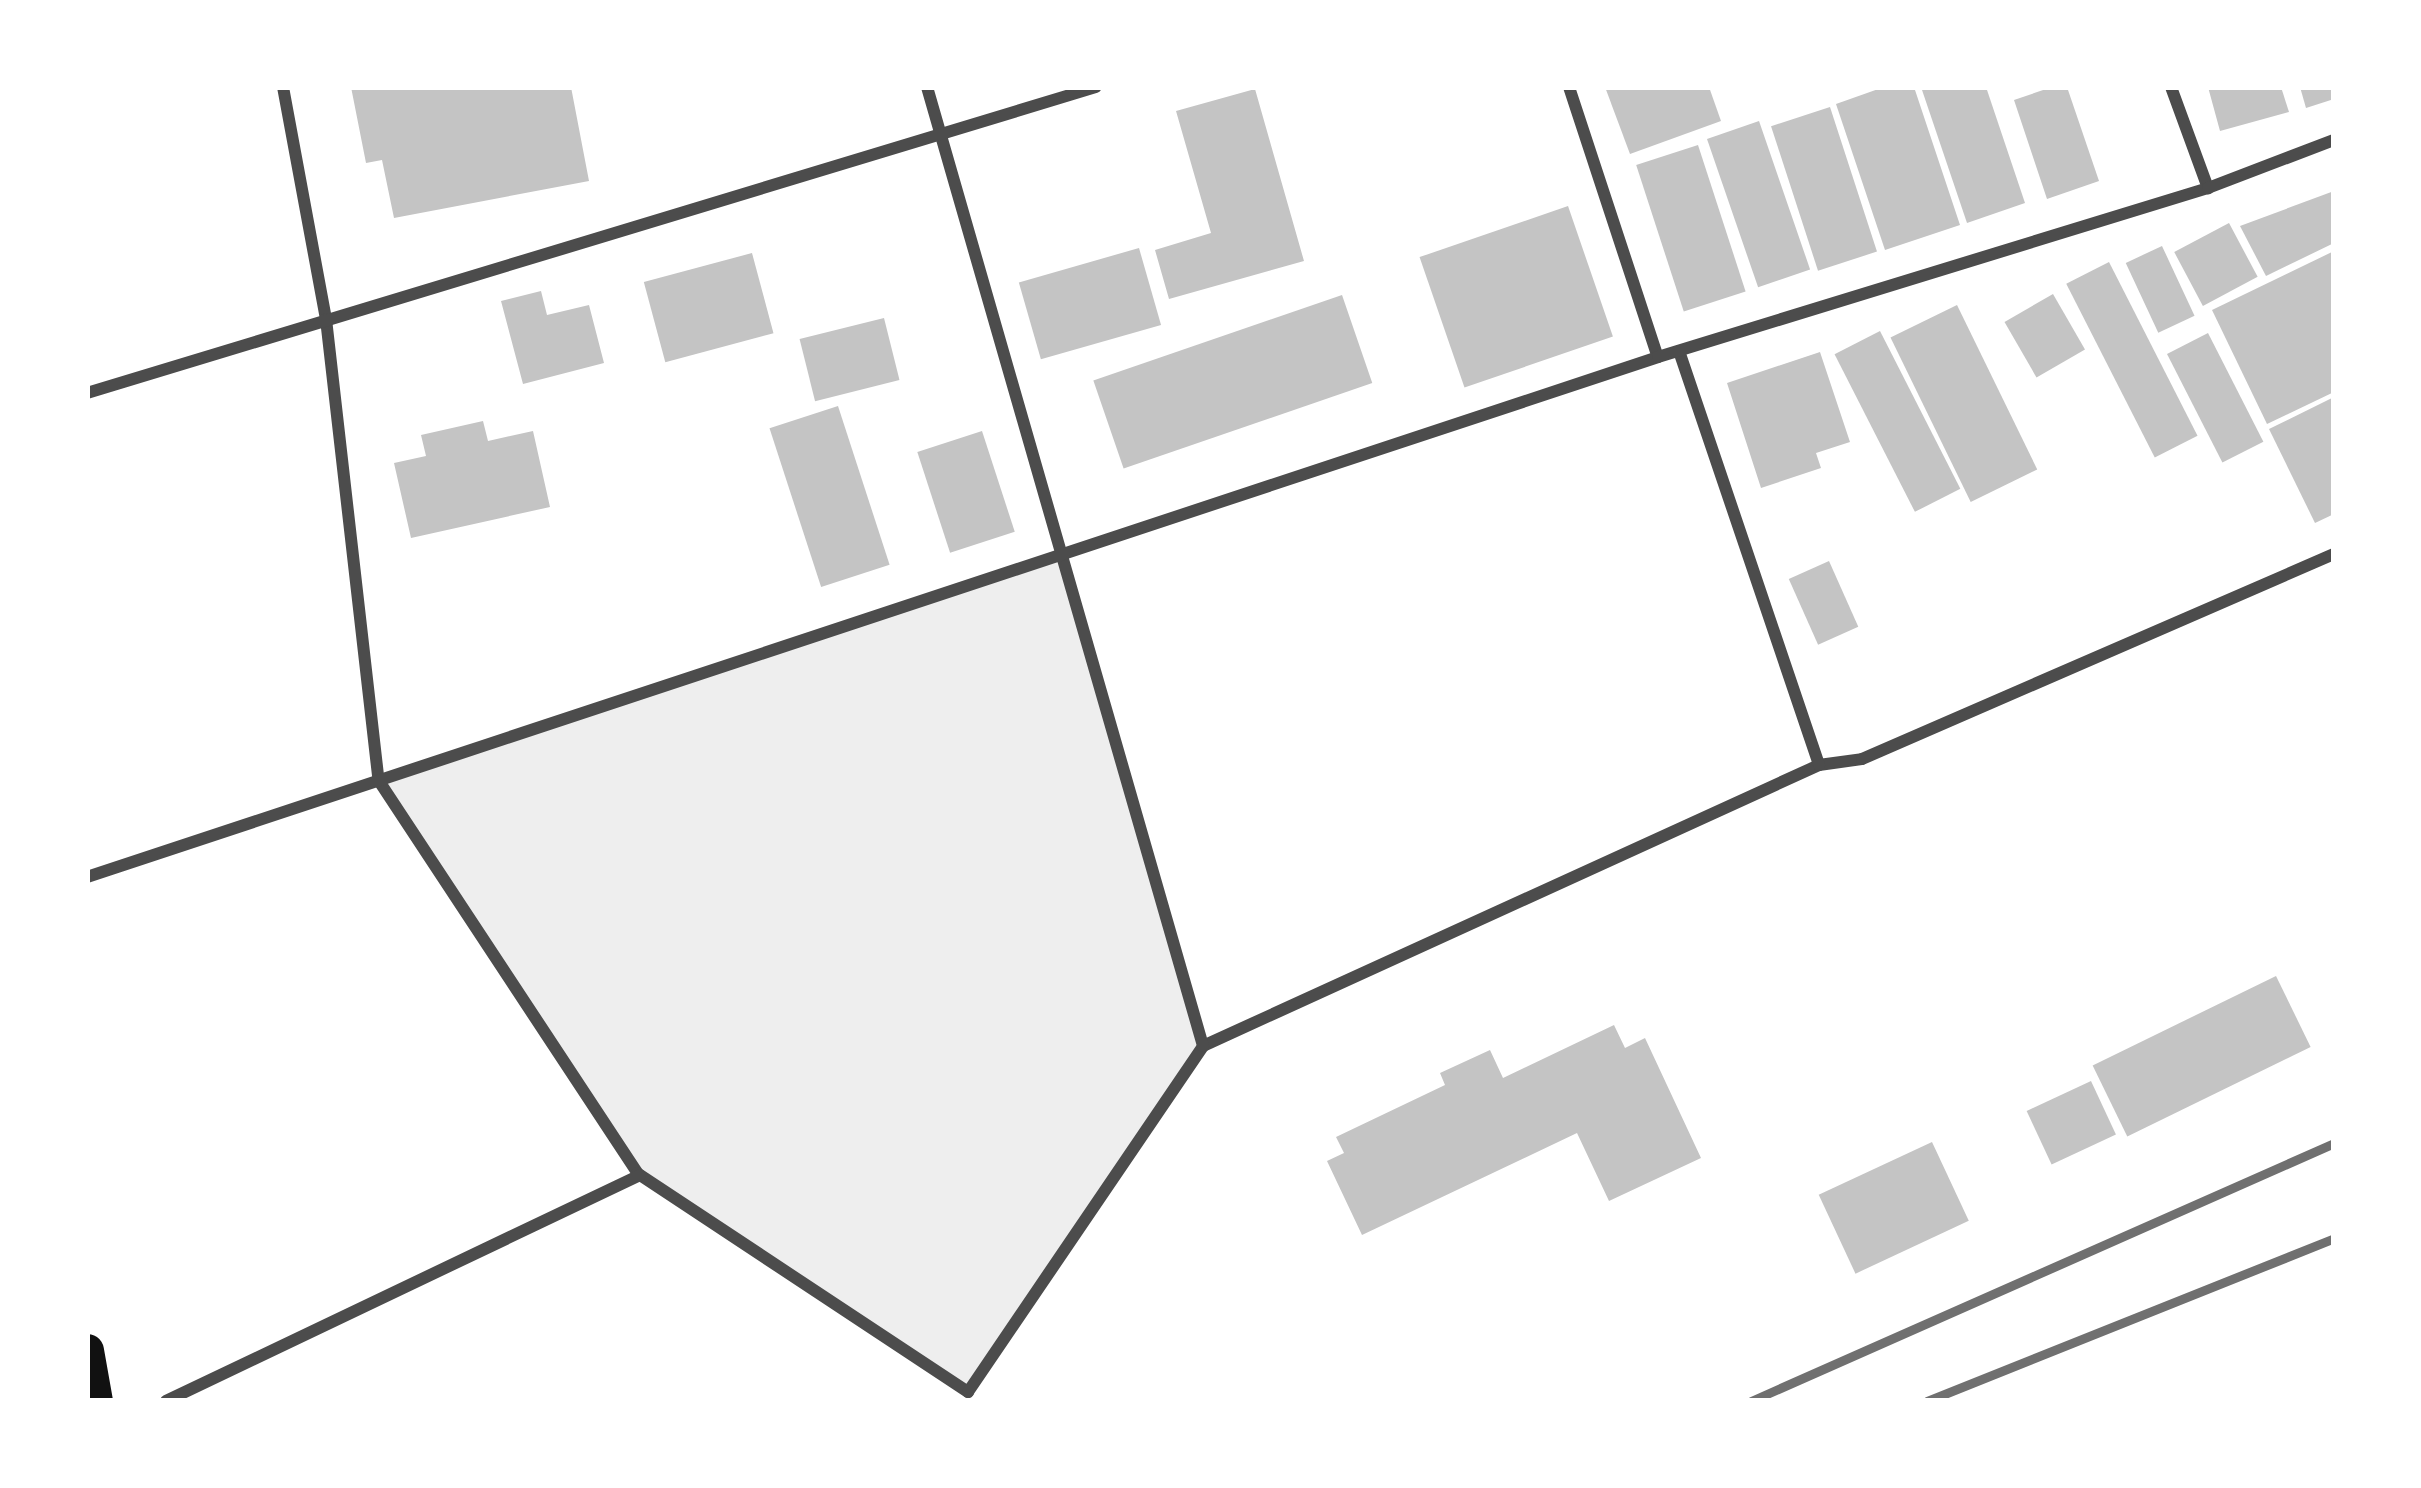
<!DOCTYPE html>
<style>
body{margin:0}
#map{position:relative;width:2421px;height:1488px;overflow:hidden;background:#fff;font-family:Helvetica,sans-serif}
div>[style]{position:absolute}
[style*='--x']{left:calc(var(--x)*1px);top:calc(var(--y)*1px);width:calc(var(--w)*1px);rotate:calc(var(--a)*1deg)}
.green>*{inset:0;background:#eee}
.building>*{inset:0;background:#c4c4c4;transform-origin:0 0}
.minor>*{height:12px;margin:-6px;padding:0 6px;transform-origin:6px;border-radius:6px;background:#4c4c4c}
.trunk>*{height:33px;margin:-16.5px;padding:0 16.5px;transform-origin:16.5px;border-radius:16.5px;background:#111}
.rail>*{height:9px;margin:-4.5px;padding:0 4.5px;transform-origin:4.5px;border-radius:4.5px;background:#707070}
span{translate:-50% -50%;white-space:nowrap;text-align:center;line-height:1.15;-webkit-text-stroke:12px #fff;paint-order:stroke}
.frame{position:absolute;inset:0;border:90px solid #fff;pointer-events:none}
</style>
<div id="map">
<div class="green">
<i style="clip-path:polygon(1062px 556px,1203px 1046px,968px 1392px,637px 1173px,379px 781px)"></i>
</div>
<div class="building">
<i style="clip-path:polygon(351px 87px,571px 87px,589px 181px,394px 218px,382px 160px,366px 163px)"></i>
<i style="clip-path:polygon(1605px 87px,1709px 87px,1721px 121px,1630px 154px)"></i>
<i style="clip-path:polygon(1884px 87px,1914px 87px,1960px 225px,1885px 250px,1836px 104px)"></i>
<i style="clip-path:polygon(1921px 87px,1986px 87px,2025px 203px,1967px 223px)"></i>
<i style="clip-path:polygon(2052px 87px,2067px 87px,2099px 181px,2047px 199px,2014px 100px)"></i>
<i style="clip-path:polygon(2208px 87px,2281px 87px,2289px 112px,2220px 131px)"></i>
<i style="clip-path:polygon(2300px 87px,2334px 87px,2334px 99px,2306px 108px)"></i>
<i style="clip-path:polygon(1255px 89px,1304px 261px,1169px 299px,1155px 250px,1211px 233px,1176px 111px)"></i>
<i style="left:1830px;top:107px;width:152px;height:62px;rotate:72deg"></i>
<i style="left:1759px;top:121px;width:157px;height:55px;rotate:71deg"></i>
<i style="left:1698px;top:145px;width:154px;height:65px;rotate:72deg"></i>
<i style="clip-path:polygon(2334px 191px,2334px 243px,2266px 276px,2240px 226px)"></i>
<i style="left:1568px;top:206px;width:138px;height:157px;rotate:71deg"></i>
<i style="left:2229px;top:223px;width:61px;height:62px;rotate:62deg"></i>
<i style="left:2162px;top:246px;width:77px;height:40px;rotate:65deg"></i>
<i style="left:1139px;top:248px;width:80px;height:125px;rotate:74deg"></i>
<i style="clip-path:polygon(2334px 251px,2334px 392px,2267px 424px,2212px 310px)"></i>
<i style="left:752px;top:253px;width:83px;height:112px;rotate:75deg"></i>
<i style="left:2109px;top:262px;width:195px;height:48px;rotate:63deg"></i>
<i style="clip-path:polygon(541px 291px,547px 315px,589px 305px,604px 363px,523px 384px,501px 301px)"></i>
<i style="left:2053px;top:294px;width:64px;height:56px;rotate:60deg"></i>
<i style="left:1342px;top:295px;width:93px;height:263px;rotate:71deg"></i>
<i style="left:1957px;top:305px;width:183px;height:74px;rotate:64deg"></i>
<i style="left:884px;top:318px;width:64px;height:87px;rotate:76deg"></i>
<i style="left:1880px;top:331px;width:177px;height:51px;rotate:63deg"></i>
<i style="left:2208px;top:333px;width:122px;height:46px;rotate:63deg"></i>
<i style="clip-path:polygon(1820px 352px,1850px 442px,1816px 453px,1821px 468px,1761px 488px,1727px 383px)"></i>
<i style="clip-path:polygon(2334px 397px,2334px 514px,2315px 523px,2269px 429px)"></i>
<i style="left:838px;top:406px;width:167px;height:72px;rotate:72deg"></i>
<i style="clip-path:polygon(483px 421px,488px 441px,533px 431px,550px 507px,411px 538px,394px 463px,426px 456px,421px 435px)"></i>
<i style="left:982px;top:431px;width:106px;height:68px;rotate:72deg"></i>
<i style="left:1829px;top:561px;width:72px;height:44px;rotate:66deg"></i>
<i style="left:2276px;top:976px;width:79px;height:204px;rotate:64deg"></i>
<i style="clip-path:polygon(1614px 1025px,1625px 1048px,1645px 1038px,1701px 1158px,1609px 1201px,1577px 1133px,1362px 1235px,1327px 1161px,1344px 1153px,1336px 1137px,1445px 1085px,1440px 1073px,1490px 1050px,1503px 1078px)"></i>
<i style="left:2091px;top:1081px;width:59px;height:71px;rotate:65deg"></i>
<i style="left:1932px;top:1142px;width:87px;height:125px;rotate:65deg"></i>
</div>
<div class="minor">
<i style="--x:283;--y:87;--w:236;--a:79.5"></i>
<i style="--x:326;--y:319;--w:465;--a:83.5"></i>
<i style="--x:379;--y:781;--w:469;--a:56.6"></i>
<i style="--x:637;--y:1173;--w:397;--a:33.5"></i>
<i style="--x:968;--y:1392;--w:418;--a:-55.8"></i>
<i style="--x:1203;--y:1046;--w:677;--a:-24.52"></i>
<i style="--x:1819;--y:765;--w:43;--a:-7.9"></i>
<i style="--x:1862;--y:759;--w:515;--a:-23.48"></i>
<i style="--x:927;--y:87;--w:998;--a:73.94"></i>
<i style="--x:1569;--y:87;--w:284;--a:71.8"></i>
<i style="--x:2171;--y:87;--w:108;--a:69.9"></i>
<i style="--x:1679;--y:351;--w:437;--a:71.3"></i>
<i style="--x:87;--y:393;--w:1054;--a:-16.87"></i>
<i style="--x:87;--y:877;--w:1655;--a:-18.31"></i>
<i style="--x:1658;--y:357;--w:575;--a:-17.08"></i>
<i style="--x:2208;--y:188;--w:135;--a:-20.9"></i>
<i style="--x:166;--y:1401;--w:525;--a:-25.49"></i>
</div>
<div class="trunk">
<i style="--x:87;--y:1350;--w:52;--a:80"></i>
</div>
<div class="rail">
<i style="--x:1751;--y:1401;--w:638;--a:-23.87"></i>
<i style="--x:1927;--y:1401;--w:438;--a:-21.8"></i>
</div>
<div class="frame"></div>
</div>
